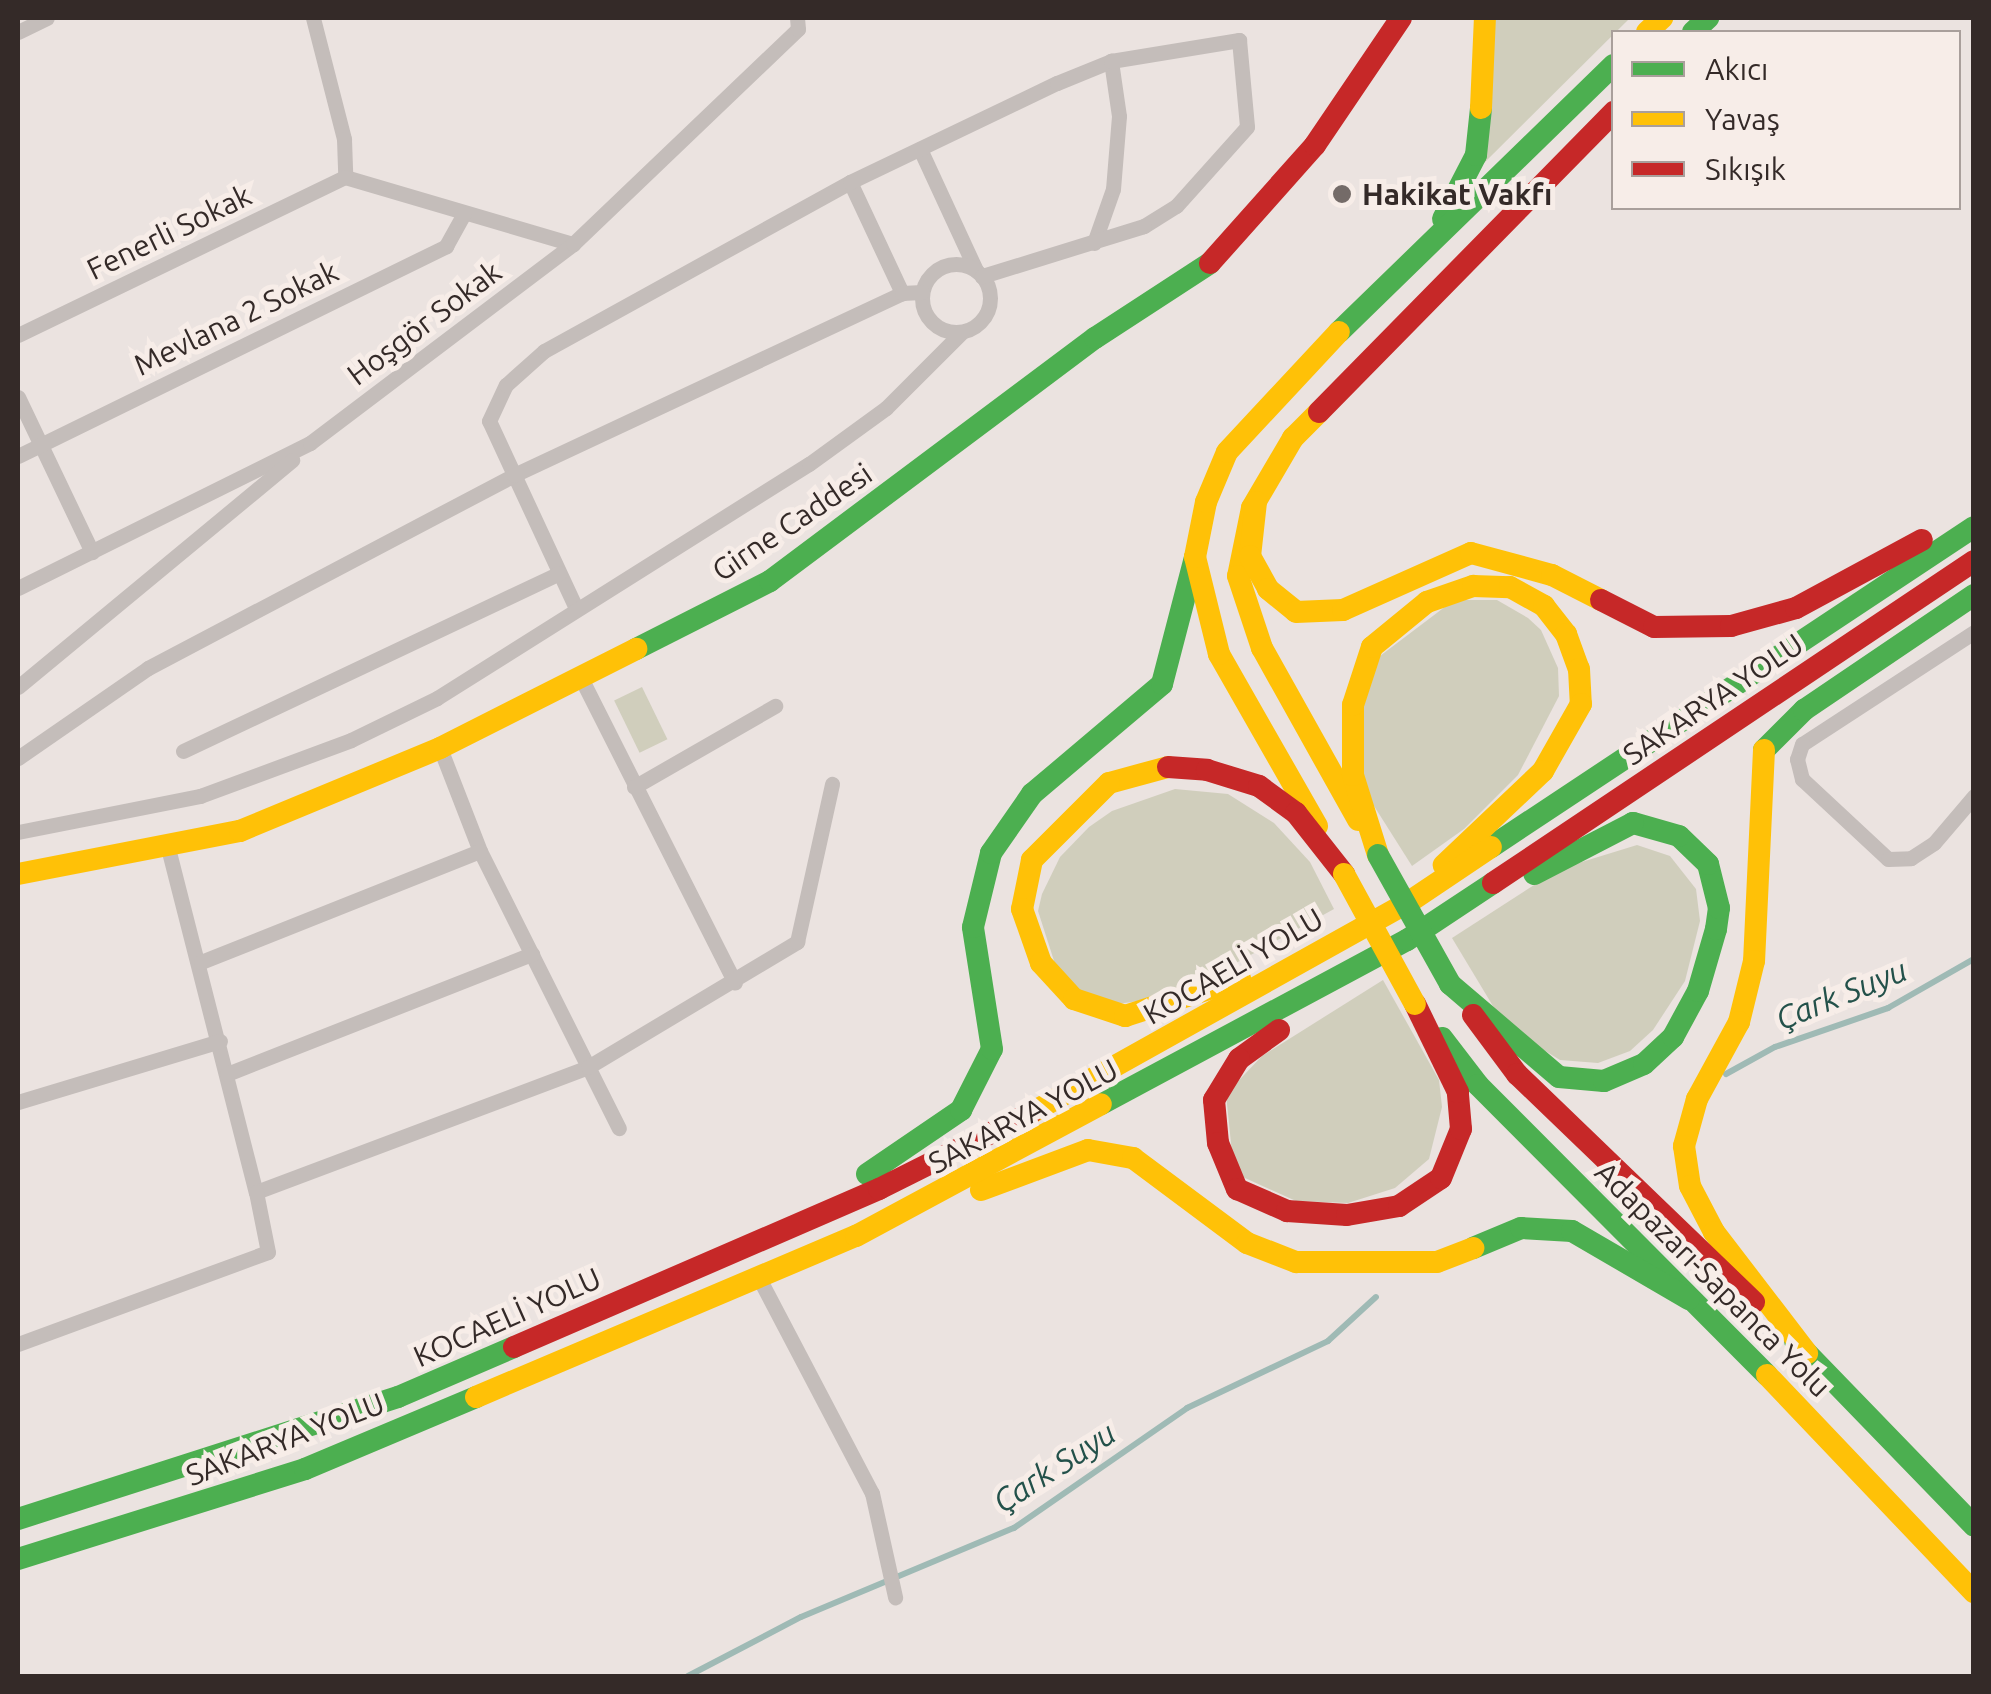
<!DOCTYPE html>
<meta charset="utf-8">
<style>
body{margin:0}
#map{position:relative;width:1991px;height:1694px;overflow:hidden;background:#ebe3e0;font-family:Ubuntu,sans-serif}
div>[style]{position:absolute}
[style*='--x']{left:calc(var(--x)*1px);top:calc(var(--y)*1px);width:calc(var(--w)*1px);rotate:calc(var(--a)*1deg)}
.green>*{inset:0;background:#d0cebc;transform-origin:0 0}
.stream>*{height:6px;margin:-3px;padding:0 3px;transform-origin:3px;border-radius:3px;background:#9fbab5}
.street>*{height:15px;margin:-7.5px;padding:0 7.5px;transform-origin:7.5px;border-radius:7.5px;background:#c4bdba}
.street>.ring{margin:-7.5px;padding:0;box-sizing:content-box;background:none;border:15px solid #c4bdba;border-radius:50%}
.fast>*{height:22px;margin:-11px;padding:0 11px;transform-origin:11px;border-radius:11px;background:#4caf50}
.slow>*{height:22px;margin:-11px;padding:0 11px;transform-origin:11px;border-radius:11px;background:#ffc107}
.jam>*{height:22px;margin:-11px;padding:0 11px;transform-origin:11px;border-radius:11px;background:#c62828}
.fast-bridge>*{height:22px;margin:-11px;padding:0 11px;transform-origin:11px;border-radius:11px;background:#4caf50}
.slow-bridge>*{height:22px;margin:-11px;padding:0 11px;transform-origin:11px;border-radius:11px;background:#ffc107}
.dots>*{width:28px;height:28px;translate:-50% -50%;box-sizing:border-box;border:5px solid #f7ede8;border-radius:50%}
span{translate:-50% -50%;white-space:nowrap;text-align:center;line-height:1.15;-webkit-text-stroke:10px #f7ede8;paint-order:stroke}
.poi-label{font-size:30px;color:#342a28;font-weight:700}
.left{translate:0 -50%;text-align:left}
.street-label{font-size:30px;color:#342a28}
.water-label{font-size:32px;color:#23514a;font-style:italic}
.frame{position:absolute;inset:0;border:20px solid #342a28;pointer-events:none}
.legend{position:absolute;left:1611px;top:30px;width:350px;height:180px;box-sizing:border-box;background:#f7ede8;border:2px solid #a99f9b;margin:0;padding:12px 18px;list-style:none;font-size:30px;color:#342a28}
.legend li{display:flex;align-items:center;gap:20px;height:50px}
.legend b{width:50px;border:2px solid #a99f9b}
</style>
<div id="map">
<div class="green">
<i style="clip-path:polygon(1491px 18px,1630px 18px,1474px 173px)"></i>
<i style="clip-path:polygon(1454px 600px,1497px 600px,1528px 618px,1541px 630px,1558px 668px,1559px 696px,1518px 775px,1464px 829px,1412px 866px,1362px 787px,1362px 685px,1372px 662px)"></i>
<i style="left:642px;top:687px;width:58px;height:31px;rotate:64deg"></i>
<i style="clip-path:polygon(1175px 789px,1228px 794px,1274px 823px,1310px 862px,1334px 909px,1176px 996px,1087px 1008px,1065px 995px,1038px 911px,1042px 894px,1060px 857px,1089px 827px,1112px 811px)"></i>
<i style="clip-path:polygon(1637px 845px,1670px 856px,1696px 889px,1700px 921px,1685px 981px,1653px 1030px,1630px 1051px,1598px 1063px,1560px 1060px,1505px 1026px,1452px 938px,1559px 869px)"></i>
<i style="clip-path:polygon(1383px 980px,1439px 1080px,1442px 1107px,1429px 1159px,1395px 1188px,1348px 1203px,1296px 1201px,1234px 1173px,1226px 1094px,1262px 1056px)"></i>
</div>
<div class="stream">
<i style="--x:1726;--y:1074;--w:56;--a:-28.9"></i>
<i style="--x:1775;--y:1047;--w:120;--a:-19"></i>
<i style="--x:1888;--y:1008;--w:99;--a:-29.7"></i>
<i style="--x:688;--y:1676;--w:127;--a:-27.6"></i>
<i style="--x:801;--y:1617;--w:231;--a:-22.7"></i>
<i style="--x:1014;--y:1528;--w:211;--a:-34.7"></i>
<i style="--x:1187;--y:1408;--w:156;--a:-25.4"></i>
<i style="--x:1328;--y:1341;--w:65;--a:-42.5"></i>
</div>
<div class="street">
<i style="--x:313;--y:18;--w:125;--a:75.6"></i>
<i style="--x:344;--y:139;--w:38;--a:88"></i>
<i style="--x:345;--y:177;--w:238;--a:16.4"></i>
<i style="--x:18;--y:32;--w:32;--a:-26"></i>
<i style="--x:920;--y:149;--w:133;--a:65.2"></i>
<i style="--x:850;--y:182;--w:123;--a:64.9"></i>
<i style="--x:1094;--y:243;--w:57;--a:-70.6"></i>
<i style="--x:1113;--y:189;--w:73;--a:-85.3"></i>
<i style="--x:1119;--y:116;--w:56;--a:-98.3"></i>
<i class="ring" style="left:922px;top:264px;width:53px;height:53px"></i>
<i style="--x:18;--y:335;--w:363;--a:-25.8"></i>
<i style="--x:18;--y:397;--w:172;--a:64.5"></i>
<i style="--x:18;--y:456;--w:477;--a:-26.1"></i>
<i style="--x:446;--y:246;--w:37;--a:-61"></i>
<i style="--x:18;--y:588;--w:326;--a:-26.4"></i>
<i style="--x:310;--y:443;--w:330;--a:-37.1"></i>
<i style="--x:573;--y:244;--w:311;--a:-43.7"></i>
<i style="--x:798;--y:29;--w:11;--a:-95"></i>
<i style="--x:575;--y:606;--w:204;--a:-114.9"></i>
<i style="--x:489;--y:421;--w:40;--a:-65"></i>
<i style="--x:506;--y:385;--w:51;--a:-41.8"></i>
<i style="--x:544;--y:351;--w:350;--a:-28.9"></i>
<i style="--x:850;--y:182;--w:229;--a:-25.6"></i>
<i style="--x:1057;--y:83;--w:58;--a:-22.2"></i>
<i style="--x:1111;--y:61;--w:130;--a:-9.3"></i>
<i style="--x:1239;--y:40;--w:87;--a:84.7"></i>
<i style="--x:1247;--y:127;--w:106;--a:131.9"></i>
<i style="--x:1176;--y:206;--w:38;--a:148"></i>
<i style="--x:1144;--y:226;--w:170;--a:162.8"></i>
<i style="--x:1974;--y:632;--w:205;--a:146.9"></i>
<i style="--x:1802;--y:744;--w:16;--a:108"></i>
<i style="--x:1797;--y:759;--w:21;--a:76"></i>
<i style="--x:1802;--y:779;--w:117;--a:42.9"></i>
<i style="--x:1888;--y:859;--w:23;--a:-2"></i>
<i style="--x:1911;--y:858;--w:27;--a:-33"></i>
<i style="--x:1934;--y:843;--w:62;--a:-49.6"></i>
<i style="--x:582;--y:680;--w:339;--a:63.2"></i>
<i style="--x:18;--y:687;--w:356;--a:-39.6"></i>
<i style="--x:440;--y:748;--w:110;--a:68.8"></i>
<i style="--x:480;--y:851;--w:310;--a:63.4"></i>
<i style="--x:183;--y:751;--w:416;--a:-25.3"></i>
<i style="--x:18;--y:758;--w:158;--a:-34.7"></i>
<i style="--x:148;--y:668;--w:414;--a:-27.8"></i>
<i style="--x:514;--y:475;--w:429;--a:-25.1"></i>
<i style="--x:902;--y:293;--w:20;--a:-3"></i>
<i style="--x:634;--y:787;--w:163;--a:-29.9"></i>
<i style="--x:18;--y:832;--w:186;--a:-11.2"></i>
<i style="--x:200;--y:796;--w:161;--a:-20.3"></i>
<i style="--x:351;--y:740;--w:96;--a:-26"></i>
<i style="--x:437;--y:698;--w:439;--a:-32.2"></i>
<i style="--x:809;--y:464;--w:95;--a:-36"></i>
<i style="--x:886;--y:408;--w:107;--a:-45"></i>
<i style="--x:168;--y:848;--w:355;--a:75.7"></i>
<i style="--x:256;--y:1192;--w:355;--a:-20.6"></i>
<i style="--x:588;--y:1067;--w:244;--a:-30.9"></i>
<i style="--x:797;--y:942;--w:162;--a:-77.5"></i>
<i style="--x:201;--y:962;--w:300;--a:-21.7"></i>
<i style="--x:227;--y:1074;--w:328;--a:-21.5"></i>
<i style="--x:18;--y:1102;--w:211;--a:-16.8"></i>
<i style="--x:760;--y:1280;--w:241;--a:62.3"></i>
<i style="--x:872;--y:1493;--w:107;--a:77.5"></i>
<i style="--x:18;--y:1344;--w:266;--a:-20.2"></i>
<i style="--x:268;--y:1252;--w:61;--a:-101.3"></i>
</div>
<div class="fast">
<i style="--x:1693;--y:32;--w:21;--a:-43"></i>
<i style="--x:1443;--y:219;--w:72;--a:-62.7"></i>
<i style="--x:1476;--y:155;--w:47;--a:-83.9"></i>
<i style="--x:1339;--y:332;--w:383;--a:-44.2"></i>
<i style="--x:636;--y:649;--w:150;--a:-26.9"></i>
<i style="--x:770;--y:581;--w:406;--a:-36.8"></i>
<i style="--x:1095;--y:338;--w:137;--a:-33.1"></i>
<i style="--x:1764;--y:750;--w:57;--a:-45"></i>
<i style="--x:1804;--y:710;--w:205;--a:-34.1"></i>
<i style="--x:1491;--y:847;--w:579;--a:-33.53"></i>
<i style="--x:1450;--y:984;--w:143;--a:40.5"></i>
<i style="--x:1559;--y:1077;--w:45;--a:5.1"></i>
<i style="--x:1604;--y:1081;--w:43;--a:-23"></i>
<i style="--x:1644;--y:1064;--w:40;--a:-43"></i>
<i style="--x:1673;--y:1037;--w:52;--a:-61.5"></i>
<i style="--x:1698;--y:991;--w:65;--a:-73.8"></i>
<i style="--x:1716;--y:929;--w:21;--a:-82"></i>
<i style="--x:1719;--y:908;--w:45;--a:-104"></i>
<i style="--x:1708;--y:864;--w:40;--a:-136"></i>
<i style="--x:1679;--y:836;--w:48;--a:-164.2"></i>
<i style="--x:1633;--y:823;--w:111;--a:152.7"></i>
<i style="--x:1442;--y:1038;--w:59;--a:52.5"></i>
<i style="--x:1478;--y:1085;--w:409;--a:45.1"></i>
<i style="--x:1101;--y:1104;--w:347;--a:-28.2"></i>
<i style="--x:1407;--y:940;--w:103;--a:-33.5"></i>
<i style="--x:867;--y:1174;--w:114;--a:-34.2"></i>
<i style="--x:961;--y:1110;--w:68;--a:-63.1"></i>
<i style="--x:992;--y:1049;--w:123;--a:-98.9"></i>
<i style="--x:973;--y:927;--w:76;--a:-76.3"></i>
<i style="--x:991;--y:853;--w:72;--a:-55.2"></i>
<i style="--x:1032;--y:794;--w:170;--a:-40.2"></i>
<i style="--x:1162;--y:684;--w:131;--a:-75.4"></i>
<i style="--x:1473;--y:1248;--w:52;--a:-22.6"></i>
<i style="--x:1521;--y:1228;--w:51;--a:3.4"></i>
<i style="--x:1572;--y:1231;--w:135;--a:30.2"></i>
<i style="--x:1795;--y:1341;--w:257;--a:45.9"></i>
<i style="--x:18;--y:1519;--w:399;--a:-17.8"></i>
<i style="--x:398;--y:1397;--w:126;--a:-23.3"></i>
<i style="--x:18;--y:1559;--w:301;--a:-17.4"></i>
<i style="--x:305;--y:1469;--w:186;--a:-22.8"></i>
</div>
<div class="slow">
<i style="--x:1647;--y:32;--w:21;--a:-43"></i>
<i style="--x:1481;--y:108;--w:90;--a:-87.5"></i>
<i style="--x:1319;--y:412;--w:37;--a:135"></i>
<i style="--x:1293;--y:438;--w:81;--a:120.4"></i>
<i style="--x:1252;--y:508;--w:69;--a:101.6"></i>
<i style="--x:1238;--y:576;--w:76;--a:71.6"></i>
<i style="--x:1262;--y:648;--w:197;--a:60.8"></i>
<i style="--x:1256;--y:502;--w:54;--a:96.3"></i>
<i style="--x:1250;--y:556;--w:38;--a:61"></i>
<i style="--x:1268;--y:589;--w:36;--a:39"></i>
<i style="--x:1296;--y:612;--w:47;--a:-2.4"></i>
<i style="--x:1343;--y:610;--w:140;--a:-24"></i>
<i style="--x:1471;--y:553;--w:84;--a:15.2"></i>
<i style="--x:1552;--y:575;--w:55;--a:27"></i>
<i style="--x:1764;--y:750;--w:211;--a:92.7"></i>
<i style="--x:1754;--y:961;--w:63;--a:103.8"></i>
<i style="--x:1739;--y:1022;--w:88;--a:118.6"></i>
<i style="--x:1697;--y:1099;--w:49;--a:105.5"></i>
<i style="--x:1684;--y:1146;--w:40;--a:81.5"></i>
<i style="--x:1690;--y:1186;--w:52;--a:62.4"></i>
<i style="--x:1714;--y:1232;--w:153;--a:52.5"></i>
<i style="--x:1168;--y:767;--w:61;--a:164.8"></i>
<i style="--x:1109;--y:783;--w:109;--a:135"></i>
<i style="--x:1032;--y:860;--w:50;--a:101.5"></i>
<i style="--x:1022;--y:909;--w:57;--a:70.6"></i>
<i style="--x:1041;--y:963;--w:49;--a:47.5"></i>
<i style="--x:1074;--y:999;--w:54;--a:18.4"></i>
<i style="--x:1125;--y:1016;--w:121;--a:-17.8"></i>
<i style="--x:1317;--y:826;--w:198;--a:-119.7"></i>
<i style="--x:1219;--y:654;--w:100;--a:-103.9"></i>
<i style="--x:1195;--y:557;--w:56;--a:-78.7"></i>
<i style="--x:1206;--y:502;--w:54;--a:-67.2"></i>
<i style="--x:1227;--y:452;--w:164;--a:-47"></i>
<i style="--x:1378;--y:855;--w:84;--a:-107.4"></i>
<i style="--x:1353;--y:775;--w:70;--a:-90"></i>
<i style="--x:1353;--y:705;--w:61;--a:-71.9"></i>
<i style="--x:1372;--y:647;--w:71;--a:-39.3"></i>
<i style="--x:1427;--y:602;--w:49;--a:-19.2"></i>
<i style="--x:1473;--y:586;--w:37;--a:2"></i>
<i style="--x:1510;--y:587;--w:39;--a:29"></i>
<i style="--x:1544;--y:606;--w:36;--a:52"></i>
<i style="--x:1566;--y:634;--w:37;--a:70"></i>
<i style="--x:1579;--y:669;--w:35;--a:87"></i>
<i style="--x:1581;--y:704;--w:77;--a:119.6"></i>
<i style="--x:1543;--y:771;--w:137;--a:136.5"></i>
<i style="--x:18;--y:874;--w:226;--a:-11"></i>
<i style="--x:240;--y:831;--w:217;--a:-22.5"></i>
<i style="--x:440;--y:748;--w:220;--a:-26.8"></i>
<i style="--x:1031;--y:1113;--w:436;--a:-29.2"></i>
<i style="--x:1412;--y:900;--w:95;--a:-33.9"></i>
<i style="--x:981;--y:1190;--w:114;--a:-20.5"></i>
<i style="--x:1088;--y:1150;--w:46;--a:10.1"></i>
<i style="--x:1133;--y:1158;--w:142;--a:36.7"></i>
<i style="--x:1247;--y:1243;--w:53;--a:21.2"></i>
<i style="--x:1296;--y:1262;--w:141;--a:0"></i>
<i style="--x:1437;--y:1262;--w:39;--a:-21"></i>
<i style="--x:1767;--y:1375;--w:300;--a:46.4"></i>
<i style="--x:476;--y:1397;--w:413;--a:-23"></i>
<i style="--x:856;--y:1236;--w:278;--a:-28.3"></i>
</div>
<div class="jam">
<i style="--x:1210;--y:263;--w:158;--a:-48.3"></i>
<i style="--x:1315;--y:145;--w:153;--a:-55.9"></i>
<i style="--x:1319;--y:412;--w:421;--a:-45.5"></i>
<i style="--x:1601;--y:600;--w:59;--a:27"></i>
<i style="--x:1654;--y:627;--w:77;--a:-0.7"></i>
<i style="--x:1731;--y:626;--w:67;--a:-15.5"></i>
<i style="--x:1796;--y:608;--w:143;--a:-28.4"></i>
<i style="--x:1168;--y:767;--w:39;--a:4"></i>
<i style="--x:1207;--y:770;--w:54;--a:17.1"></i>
<i style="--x:1259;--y:786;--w:46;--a:36.1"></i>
<i style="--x:1296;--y:813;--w:78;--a:51.8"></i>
<i style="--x:1493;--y:883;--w:579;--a:-33.8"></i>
<i style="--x:1473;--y:1015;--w:74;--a:53.3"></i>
<i style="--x:1517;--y:1074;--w:329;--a:43.9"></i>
<i style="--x:1279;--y:1030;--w:49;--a:144.1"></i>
<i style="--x:1239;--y:1059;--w:48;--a:121.4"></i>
<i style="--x:1214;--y:1100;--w:43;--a:84.7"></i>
<i style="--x:1218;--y:1143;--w:50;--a:67.6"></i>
<i style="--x:1237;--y:1189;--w:55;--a:23.7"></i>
<i style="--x:1287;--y:1211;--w:60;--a:3.8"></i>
<i style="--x:1347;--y:1215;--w:53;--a:-9.8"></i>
<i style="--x:1399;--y:1206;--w:50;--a:-33.7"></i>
<i style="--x:1441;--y:1178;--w:53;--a:-67.8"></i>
<i style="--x:1461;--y:1129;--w:37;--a:-95"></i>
<i style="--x:1458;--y:1092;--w:98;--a:-116"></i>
<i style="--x:514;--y:1347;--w:398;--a:-23.4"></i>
<i style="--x:879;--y:1189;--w:170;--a:-26.6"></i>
</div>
<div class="fast-bridge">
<i style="--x:1378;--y:855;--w:148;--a:60.8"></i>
</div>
<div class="slow-bridge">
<i style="--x:1344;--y:874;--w:148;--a:61.4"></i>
</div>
<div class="dots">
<i style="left:1342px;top:194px;background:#746b68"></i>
</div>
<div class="poi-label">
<span class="left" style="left:1362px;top:194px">Hakikat Vakfı</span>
</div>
<div class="street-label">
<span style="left:169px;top:232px;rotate:-26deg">Fenerli Sokak</span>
<span style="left:236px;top:318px;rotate:-26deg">Mevlana 2 Sokak</span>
<span style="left:424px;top:323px;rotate:-37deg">Hoşgör Sokak</span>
<span style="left:792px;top:522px;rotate:-34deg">Girne Caddesi</span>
<span style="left:1713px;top:699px;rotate:-34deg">SAKARYA YOLU</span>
<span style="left:1233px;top:966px;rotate:-30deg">KOCAELİ YOLU</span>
<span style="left:1023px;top:1116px;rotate:-28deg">SAKARYA YOLU</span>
<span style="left:1713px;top:1279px;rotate:45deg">Adapazarı-Sapanca Yolu</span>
<span style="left:507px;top:1317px;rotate:-24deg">KOCAELİ YOLU</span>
<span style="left:285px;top:1439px;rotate:-21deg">SAKARYA YOLU</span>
</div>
<div class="water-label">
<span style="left:1841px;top:994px;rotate:-22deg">Çark Suyu</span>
<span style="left:1054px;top:1467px;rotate:-33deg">Çark Suyu</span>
</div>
<div class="frame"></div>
<ul class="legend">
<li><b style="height:12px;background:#4caf50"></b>Akıcı</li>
<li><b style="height:12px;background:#ffc107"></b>Yavaş</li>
<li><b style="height:12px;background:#c62828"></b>Sıkışık</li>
</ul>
</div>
